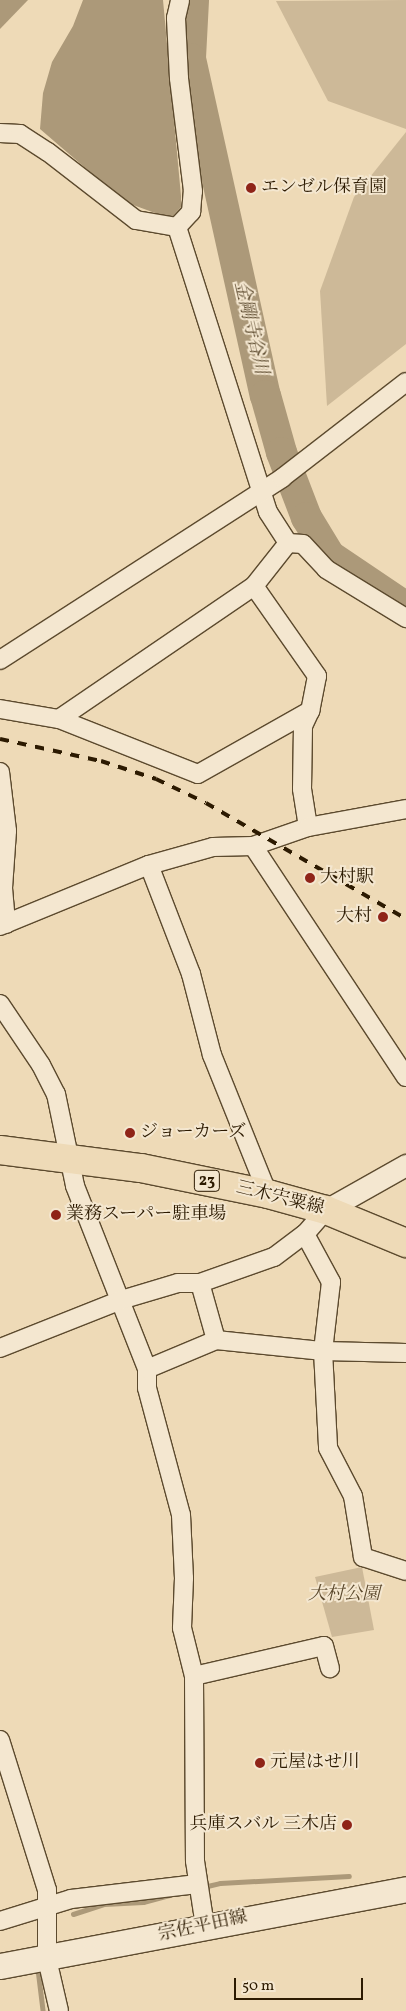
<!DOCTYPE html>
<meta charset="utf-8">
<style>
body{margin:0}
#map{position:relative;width:406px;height:2011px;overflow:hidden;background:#eedab7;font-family:Vollkorn,"Noto Serif JP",serif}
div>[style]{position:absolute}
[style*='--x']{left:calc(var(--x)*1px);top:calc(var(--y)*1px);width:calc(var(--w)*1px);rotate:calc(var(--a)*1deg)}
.green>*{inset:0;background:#cdb998}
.water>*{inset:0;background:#ac9979}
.stream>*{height:5px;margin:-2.5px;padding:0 2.5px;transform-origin:2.5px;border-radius:2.5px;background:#ac9979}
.river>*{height:31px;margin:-15.5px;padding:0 15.5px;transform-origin:15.5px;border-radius:15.5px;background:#ac9979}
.roads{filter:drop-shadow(1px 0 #5c4a2e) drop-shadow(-1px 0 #5c4a2e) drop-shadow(0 1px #5c4a2e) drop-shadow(0 -1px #5c4a2e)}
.minor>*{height:18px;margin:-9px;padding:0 9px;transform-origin:9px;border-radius:9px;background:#f4e7d0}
.tertiary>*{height:21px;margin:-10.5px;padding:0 10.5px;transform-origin:10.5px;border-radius:10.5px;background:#f4e7d0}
.secondary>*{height:25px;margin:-12.5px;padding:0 12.5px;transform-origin:12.5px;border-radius:12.5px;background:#f4e7d0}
.primary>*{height:28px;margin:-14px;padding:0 14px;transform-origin:14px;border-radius:14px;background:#eedab7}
.rail>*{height:4px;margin-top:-2px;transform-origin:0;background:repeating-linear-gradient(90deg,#2c1a01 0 9px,transparent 0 18px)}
.dots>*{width:14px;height:14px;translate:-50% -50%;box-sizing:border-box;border:2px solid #f4e7d0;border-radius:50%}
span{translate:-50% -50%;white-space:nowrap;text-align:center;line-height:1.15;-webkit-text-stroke:4px #f4e7d0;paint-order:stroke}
.shield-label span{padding:1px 4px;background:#f4e7d0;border:1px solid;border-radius:4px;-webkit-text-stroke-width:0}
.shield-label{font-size:16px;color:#2c1a01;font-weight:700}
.poi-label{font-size:18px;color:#2c1a01}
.left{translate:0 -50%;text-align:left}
.right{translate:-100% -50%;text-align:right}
.street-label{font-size:18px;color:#2c1a01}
.park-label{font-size:18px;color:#5c4a2e;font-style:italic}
.water-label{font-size:19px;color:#5f4d31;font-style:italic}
.scale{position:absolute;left:234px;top:1978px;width:129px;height:22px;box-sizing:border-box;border:2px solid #2c1a01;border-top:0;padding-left:6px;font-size:15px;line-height:18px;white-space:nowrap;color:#2c1a01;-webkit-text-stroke:4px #f4e7d0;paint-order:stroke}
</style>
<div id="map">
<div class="green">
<i style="clip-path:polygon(406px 0,406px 129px,328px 101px,276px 1px)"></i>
<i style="clip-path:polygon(406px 132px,406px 344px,327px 406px,320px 291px,354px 197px)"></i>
<i style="clip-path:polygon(362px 1567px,374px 1630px,332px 1637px,315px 1577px)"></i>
</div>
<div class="water">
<i style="clip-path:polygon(0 0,28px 0,0 29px)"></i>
<i style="clip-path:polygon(83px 0,163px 0,181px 196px,181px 207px,172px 217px,166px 217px,125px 202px,40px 129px,43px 93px,52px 62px,73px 26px)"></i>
</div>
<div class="stream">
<i style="--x:203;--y:1887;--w:17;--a:-13"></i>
<i style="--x:220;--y:1883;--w:129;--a:-3.1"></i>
<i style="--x:73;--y:1914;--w:33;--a:-18"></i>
<i style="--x:104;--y:1904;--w:39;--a:-3"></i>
<i style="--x:143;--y:1902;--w:28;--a:-15"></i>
<i style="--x:38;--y:1973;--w:38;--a:83"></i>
</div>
<div class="river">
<i style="--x:193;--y:0;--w:58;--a:93"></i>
<i style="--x:190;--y:58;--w:345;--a:77.5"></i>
<i style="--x:265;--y:395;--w:59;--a:74.3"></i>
<i style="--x:281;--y:452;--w:70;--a:69"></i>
<i style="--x:306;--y:517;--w:44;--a:58.8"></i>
<i style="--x:329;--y:555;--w:93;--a:34"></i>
</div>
<div class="roads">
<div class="minor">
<i style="--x:0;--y:133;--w:20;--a:3"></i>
<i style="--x:20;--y:134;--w:33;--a:33"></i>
<i style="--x:48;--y:152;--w:111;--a:37.7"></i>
<i style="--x:136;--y:220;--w:42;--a:9.7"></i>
<i style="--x:177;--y:227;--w:299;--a:72.3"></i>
<i style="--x:268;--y:512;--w:37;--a:57"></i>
<i style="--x:288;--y:543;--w:15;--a:4"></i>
<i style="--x:303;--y:544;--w:34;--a:47"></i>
<i style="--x:326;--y:569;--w:94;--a:31.5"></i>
<i style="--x:177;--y:227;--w:21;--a:-47"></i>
<i style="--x:191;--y:212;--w:21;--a:-85"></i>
<i style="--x:193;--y:191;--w:114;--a:-97.1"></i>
<i style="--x:179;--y:78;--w:60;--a:-92.9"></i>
<i style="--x:176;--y:18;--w:18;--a:-77"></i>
<i style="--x:288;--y:543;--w:55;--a:128.3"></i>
<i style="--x:254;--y:586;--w:110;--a:55"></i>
<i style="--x:317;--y:676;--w:36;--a:101"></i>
<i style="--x:310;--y:711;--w:17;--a:115"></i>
<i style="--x:303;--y:726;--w:63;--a:90.9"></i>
<i style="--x:302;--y:789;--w:38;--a:81"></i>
<i style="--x:0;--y:660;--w:336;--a:-32.8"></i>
<i style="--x:282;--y:478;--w:157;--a:-37.7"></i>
<i style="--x:0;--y:709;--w:60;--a:9.6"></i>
<i style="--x:59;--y:719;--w:149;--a:21.6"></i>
<i style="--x:198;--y:774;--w:129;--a:-29.4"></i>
<i style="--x:59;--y:719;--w:236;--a:-34.3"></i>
<i style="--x:0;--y:772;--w:59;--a:83.2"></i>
<i style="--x:7;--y:831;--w:57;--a:94"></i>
<i style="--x:3;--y:888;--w:36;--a:85"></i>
<i style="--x:253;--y:846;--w:277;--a:56.5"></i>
<i style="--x:149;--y:865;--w:117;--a:68.9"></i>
<i style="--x:191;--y:974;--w:84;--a:75.5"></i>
<i style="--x:212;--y:1055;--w:150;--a:68.1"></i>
<i style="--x:0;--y:926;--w:161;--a:-22.3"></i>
<i style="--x:149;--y:865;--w:66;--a:-15.7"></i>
<i style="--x:213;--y:847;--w:40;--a:-1.4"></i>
<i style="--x:253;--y:846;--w:58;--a:-19.1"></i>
<i style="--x:308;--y:827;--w:100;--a:-10.4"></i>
<i style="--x:0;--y:1004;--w:73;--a:56.1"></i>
<i style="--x:41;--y:1065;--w:33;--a:63"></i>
<i style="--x:56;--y:1094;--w:94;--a:78.3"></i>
<i style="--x:75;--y:1186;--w:197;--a:68.5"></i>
<i style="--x:147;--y:1369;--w:19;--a:90"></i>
<i style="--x:147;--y:1388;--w:131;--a:75"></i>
<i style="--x:181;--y:1515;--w:63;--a:87.3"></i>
<i style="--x:184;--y:1578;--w:50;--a:92.3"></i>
<i style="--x:182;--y:1628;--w:49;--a:76"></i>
<i style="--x:194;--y:1676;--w:185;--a:89.7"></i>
<i style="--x:195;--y:1861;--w:66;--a:81.3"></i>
<i style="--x:305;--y:1234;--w:55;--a:61.6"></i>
<i style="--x:331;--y:1282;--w:69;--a:96.6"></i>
<i style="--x:323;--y:1351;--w:97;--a:87"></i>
<i style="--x:328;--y:1448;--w:54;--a:62.5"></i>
<i style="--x:353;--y:1496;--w:62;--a:80.7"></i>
<i style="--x:363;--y:1557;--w:45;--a:18"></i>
<i style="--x:200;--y:1283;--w:59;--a:74.3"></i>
<i style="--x:216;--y:1340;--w:108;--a:5.9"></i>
<i style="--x:323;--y:1351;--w:83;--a:1.4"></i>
<i style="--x:0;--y:1348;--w:130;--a:-21.6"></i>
<i style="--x:121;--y:1300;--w:59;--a:-16.6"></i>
<i style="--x:178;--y:1283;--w:22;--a:0"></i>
<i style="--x:200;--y:1283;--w:78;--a:-19.4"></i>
<i style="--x:274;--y:1257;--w:39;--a:-37"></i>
<i style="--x:305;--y:1234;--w:32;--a:-49"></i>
<i style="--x:147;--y:1369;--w:75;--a:-22.8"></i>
<i style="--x:194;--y:1676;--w:133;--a:-13"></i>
<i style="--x:324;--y:1646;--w:23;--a:75"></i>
<i style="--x:0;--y:1740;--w:157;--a:72.6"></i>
<i style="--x:47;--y:1890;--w:69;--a:90"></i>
<i style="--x:47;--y:1959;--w:53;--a:77"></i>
<i style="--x:0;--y:1921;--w:74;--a:-17.2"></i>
<i style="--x:71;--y:1899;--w:127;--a:-6.8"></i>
</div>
<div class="tertiary">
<i style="--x:326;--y:1210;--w:92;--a:-29.4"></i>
</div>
<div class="secondary">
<i style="--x:0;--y:1966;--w:413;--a:-10.7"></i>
</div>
<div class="primary">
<i style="--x:0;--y:1150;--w:142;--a:7.3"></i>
<i style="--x:141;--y:1168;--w:130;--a:11.6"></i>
<i style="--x:268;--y:1194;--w:60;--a:15.4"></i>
<i style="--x:326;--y:1210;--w:87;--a:22.4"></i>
</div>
</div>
<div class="rail">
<i style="--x:0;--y:739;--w:103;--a:12.3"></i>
<i style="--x:101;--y:761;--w:58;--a:18.1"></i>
<i style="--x:156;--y:779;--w:55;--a:25.6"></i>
<i style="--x:206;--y:803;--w:231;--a:30.1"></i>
</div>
<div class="dots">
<i style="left:251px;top:188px;background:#8f2418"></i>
<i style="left:310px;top:878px;background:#8f2418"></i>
<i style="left:383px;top:917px;background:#8f2418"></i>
<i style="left:130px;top:1133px;background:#8f2418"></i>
<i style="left:56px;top:1215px;background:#8f2418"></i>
<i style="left:260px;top:1763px;background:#8f2418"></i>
<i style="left:347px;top:1825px;background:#8f2418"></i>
</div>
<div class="shield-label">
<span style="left:207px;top:1181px">23</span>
</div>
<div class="poi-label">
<span class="left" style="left:261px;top:188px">エンゼル保育園</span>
<span class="left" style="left:320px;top:878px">大村駅</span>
<span class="right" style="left:372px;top:917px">大村</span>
<span class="left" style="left:140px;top:1133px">ジョーカーズ</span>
<span class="left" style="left:66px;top:1215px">業務スーパー駐車場</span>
<span class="left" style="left:270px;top:1763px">元屋はせ川</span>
<span class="right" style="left:337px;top:1825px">兵庫スバル 三木店</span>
</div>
<div class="street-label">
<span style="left:280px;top:1199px;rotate:14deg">三木宍粟線</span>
<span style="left:203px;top:1927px;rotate:-12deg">宗佐平田線</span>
</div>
<div class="park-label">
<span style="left:344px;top:1595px">大村公園</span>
</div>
<div class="water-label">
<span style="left:250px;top:328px;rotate:77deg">金剛寺谷川</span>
</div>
<div class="scale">50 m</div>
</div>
